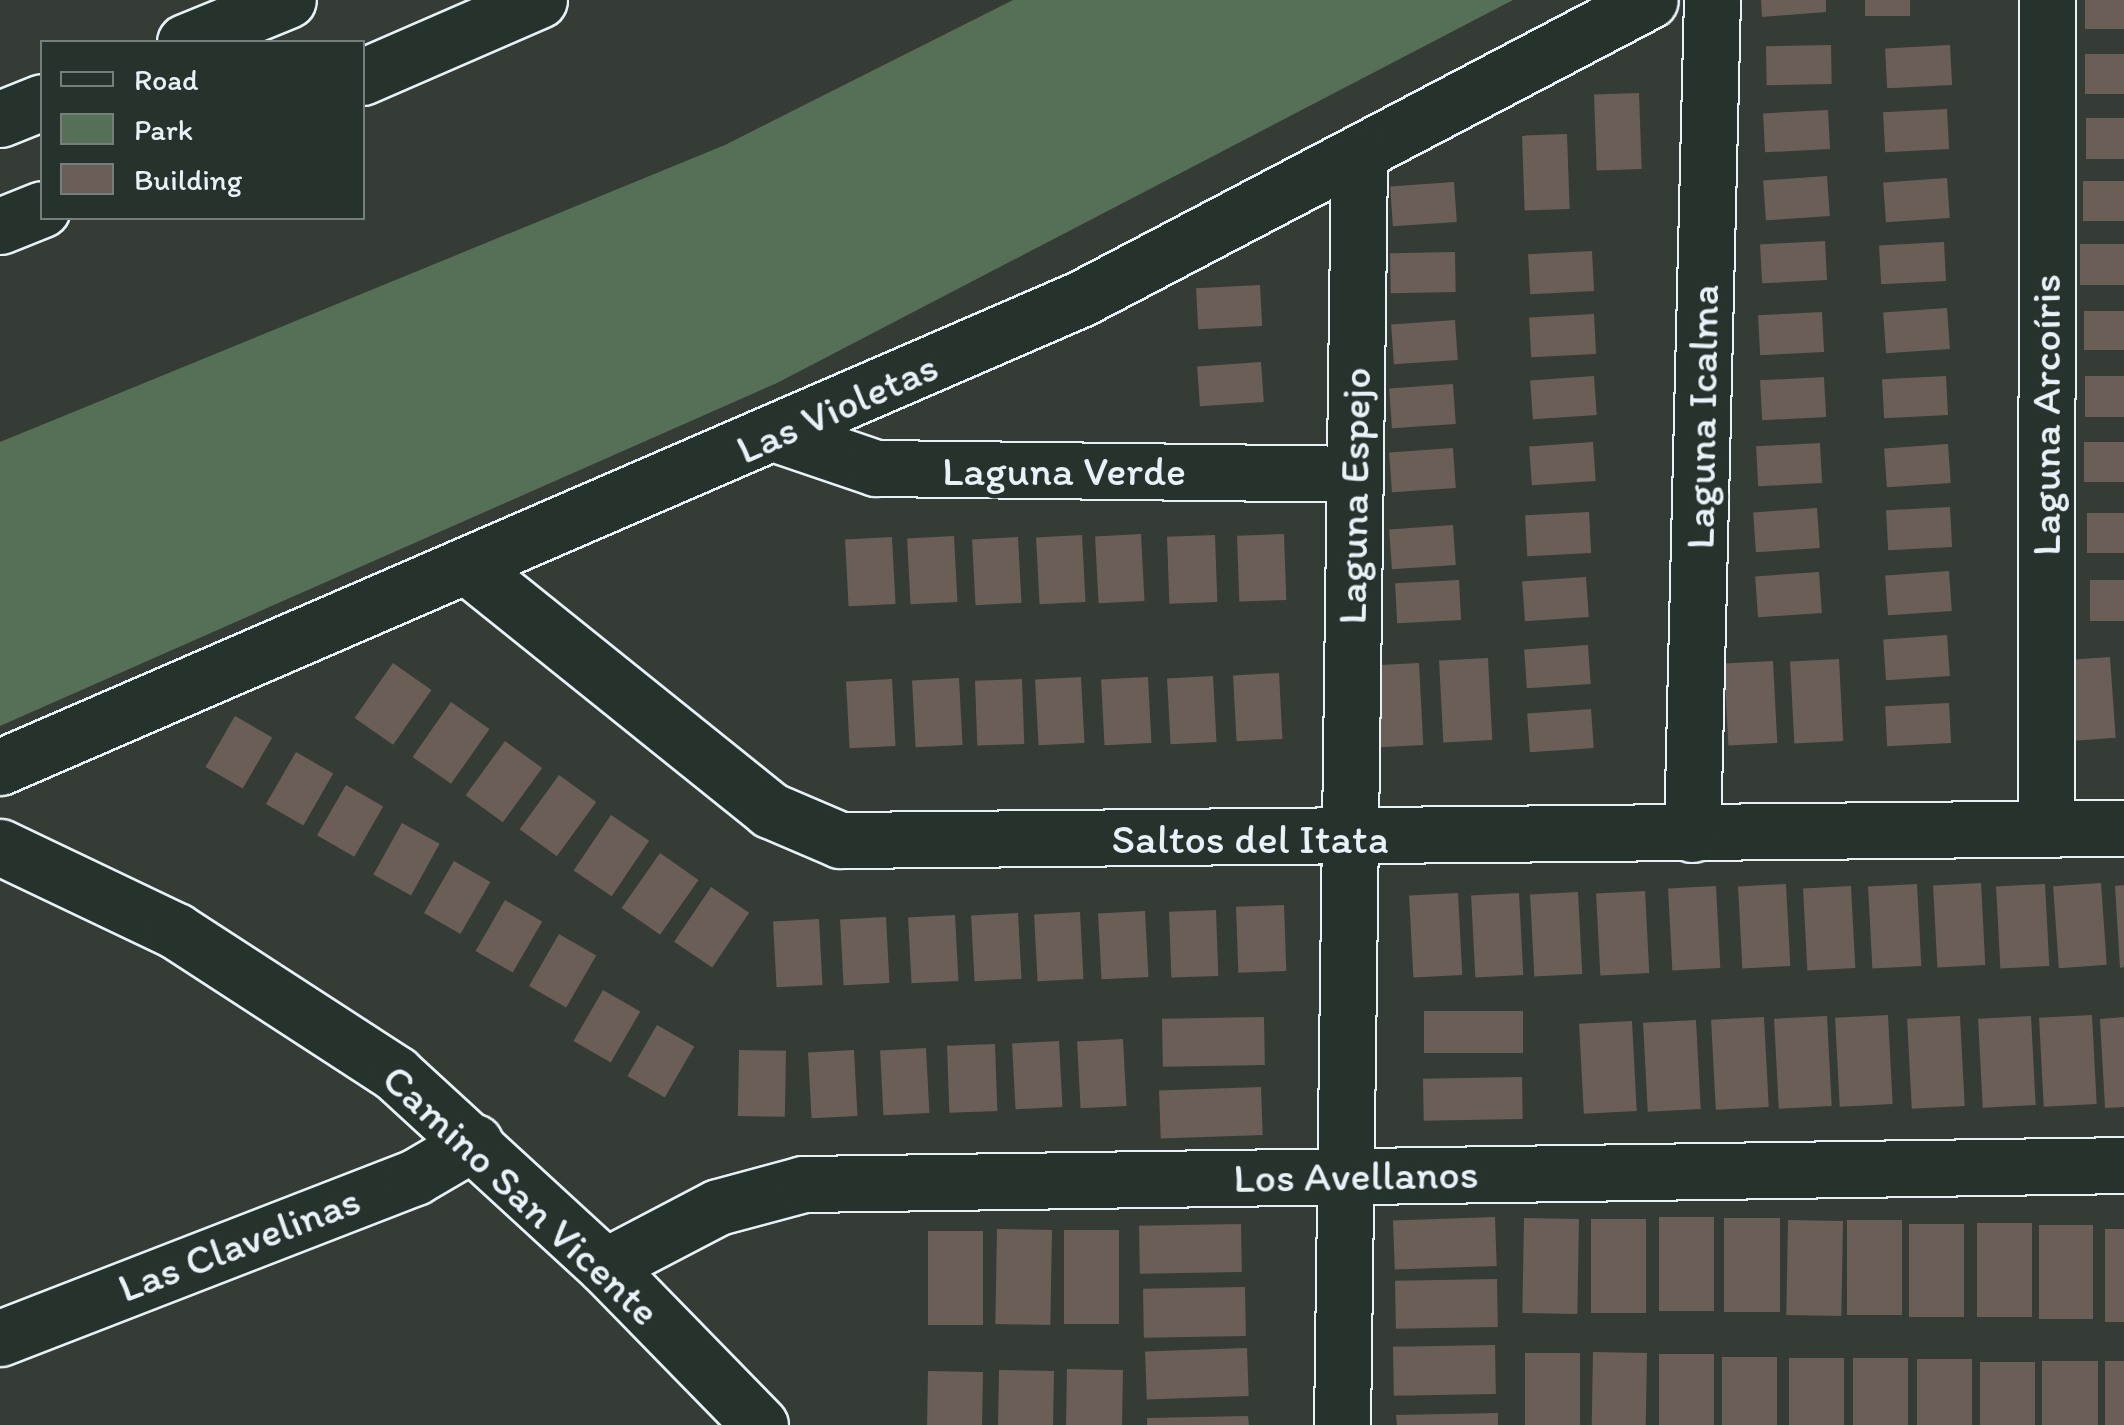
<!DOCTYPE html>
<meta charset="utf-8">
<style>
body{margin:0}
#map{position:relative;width:2124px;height:1425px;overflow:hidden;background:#343c35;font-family:Itim,sans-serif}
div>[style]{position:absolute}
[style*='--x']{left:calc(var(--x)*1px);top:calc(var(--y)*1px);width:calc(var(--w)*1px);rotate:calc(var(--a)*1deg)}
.green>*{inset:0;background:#557056}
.building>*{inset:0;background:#6a5e57;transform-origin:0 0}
.roads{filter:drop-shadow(2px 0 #e8f1f8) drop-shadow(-2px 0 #e8f1f8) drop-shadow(0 2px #e8f1f8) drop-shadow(0 -2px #e8f1f8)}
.minor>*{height:55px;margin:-27.5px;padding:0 27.5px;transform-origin:27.5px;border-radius:27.5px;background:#26332d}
.motorway>*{height:55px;margin:-27.5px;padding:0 27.5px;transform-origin:27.5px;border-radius:27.5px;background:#26332d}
span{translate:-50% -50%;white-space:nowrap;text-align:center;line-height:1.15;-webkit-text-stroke:9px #26332d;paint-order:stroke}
.street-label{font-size:42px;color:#e8f1f8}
.legend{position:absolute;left:40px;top:40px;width:325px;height:180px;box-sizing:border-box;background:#26332d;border:2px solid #747f7e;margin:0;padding:12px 18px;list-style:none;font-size:30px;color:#e8f1f8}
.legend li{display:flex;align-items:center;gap:20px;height:50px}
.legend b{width:50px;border:2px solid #747f7e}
</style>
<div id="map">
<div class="green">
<i style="clip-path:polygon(1013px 0,1513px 0,777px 383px,0 726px,0 442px,725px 145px)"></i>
</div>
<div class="building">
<i style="clip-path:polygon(1761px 0,1826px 0,1826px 12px,1762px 17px)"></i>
<i style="left:1865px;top:0;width:45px;height:16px"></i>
<i style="left:2085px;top:0;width:39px;height:29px"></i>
<i style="left:1831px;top:45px;width:39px;height:65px;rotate:89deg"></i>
<i style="left:1950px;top:45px;width:40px;height:65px;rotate:87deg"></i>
<i style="left:2124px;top:54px;width:40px;height:39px;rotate:90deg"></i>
<i style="left:1639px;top:93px;width:76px;height:45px;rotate:88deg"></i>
<i style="left:1947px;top:109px;width:40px;height:64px;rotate:87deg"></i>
<i style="left:1828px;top:110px;width:39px;height:65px;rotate:87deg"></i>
<i style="left:2124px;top:118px;width:41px;height:38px;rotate:90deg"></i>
<i style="left:1567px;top:134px;width:75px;height:45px;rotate:88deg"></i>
<i style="left:1827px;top:176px;width:40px;height:64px;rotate:86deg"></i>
<i style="left:1947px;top:178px;width:40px;height:64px;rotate:86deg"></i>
<i style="left:2124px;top:181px;width:40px;height:41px;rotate:90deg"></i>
<i style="left:1454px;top:182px;width:40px;height:64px;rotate:86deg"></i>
<i style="left:1825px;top:241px;width:39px;height:65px;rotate:87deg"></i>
<i style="left:1944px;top:242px;width:39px;height:65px;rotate:87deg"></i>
<i style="left:2124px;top:244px;width:41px;height:44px;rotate:90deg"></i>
<i style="left:1592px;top:251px;width:40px;height:64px;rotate:87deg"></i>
<i style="left:1455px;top:252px;width:40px;height:65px;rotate:89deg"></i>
<i style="left:1260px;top:285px;width:41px;height:64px;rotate:87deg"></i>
<i style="left:1947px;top:308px;width:41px;height:64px;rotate:86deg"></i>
<i style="left:2124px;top:311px;width:39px;height:40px;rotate:90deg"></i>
<i style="left:1822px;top:312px;width:40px;height:64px;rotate:87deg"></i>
<i style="left:1594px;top:314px;width:40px;height:65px;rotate:87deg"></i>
<i style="left:1455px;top:320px;width:40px;height:64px;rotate:86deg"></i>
<i style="left:1261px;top:362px;width:40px;height:64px;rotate:86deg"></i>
<i style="left:1594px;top:376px;width:39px;height:64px;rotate:86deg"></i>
<i style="left:1946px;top:376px;width:39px;height:64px;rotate:87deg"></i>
<i style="left:2124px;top:376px;width:41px;height:39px;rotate:90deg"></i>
<i style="left:1824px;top:377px;width:40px;height:64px;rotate:87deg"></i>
<i style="left:1453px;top:384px;width:40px;height:64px;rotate:86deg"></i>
<i style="left:1593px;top:442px;width:39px;height:64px;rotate:86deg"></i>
<i style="left:2124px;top:442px;width:40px;height:40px;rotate:90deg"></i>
<i style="left:1820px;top:443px;width:40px;height:64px;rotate:87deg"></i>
<i style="left:1948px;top:444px;width:39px;height:64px;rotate:86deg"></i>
<i style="left:1453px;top:448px;width:40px;height:64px;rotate:86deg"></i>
<i style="left:1950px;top:507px;width:40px;height:64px;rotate:87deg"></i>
<i style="left:1817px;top:508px;width:40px;height:64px;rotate:86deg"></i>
<i style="left:1589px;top:512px;width:41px;height:64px;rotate:87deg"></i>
<i style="left:2124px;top:513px;width:40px;height:37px;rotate:90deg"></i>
<i style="left:1453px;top:525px;width:40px;height:64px;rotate:86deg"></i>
<i style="left:1141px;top:534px;width:67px;height:46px;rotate:87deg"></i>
<i style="left:1284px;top:534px;width:66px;height:47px;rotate:88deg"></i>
<i style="left:1082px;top:535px;width:67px;height:46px;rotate:87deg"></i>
<i style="left:1215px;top:535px;width:67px;height:48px;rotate:88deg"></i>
<i style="left:954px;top:536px;width:66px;height:47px;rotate:87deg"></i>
<i style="left:892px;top:537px;width:67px;height:47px;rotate:87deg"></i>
<i style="left:1018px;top:537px;width:66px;height:46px;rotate:87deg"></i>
<i style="left:1949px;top:571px;width:40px;height:64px;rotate:86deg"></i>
<i style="left:1819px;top:572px;width:41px;height:64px;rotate:86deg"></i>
<i style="left:1586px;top:577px;width:40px;height:64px;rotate:86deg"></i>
<i style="left:1459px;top:580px;width:40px;height:64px;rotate:87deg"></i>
<i style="left:2124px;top:580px;width:41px;height:34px;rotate:90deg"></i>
<i style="left:1947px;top:635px;width:41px;height:64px;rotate:86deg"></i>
<i style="left:1588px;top:645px;width:39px;height:64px;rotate:86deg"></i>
<i style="left:2110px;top:657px;width:81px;height:48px;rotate:86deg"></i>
<i style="left:1488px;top:658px;width:82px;height:49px;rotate:87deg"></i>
<i style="left:1839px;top:659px;width:82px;height:49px;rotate:87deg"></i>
<i style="left:1773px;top:661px;width:82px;height:49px;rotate:87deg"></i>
<i style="left:393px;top:663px;width:47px;height:67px;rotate:35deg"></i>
<i style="left:1419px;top:663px;width:82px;height:49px;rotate:87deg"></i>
<i style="left:1279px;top:673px;width:66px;height:46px;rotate:87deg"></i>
<i style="left:1213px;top:676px;width:66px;height:46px;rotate:87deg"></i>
<i style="left:1081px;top:677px;width:66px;height:46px;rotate:87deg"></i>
<i style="left:1148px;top:677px;width:66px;height:47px;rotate:87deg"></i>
<i style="left:959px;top:678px;width:67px;height:47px;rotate:87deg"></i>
<i style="left:892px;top:679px;width:67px;height:46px;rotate:87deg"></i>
<i style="left:1022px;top:679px;width:65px;height:47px;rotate:88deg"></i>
<i style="left:451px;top:702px;width:47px;height:67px;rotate:35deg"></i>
<i style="left:1949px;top:703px;width:40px;height:64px;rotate:87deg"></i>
<i style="left:1591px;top:709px;width:39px;height:64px;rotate:86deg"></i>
<i style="left:235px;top:716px;width:43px;height:59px;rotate:30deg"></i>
<i style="left:505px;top:741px;width:46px;height:67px;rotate:36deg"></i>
<i style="left:296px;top:752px;width:43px;height:60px;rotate:30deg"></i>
<i style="left:559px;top:775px;width:46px;height:67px;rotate:36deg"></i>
<i style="left:346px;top:785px;width:43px;height:58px;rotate:30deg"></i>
<i style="left:611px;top:815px;width:46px;height:67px;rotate:34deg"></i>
<i style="left:402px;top:823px;width:43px;height:59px;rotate:29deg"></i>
<i style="left:660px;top:853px;width:47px;height:67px;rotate:35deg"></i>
<i style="left:454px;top:861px;width:42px;height:60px;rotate:30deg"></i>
<i style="left:1981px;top:883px;width:82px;height:48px;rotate:87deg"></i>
<i style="left:2101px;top:883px;width:82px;height:48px;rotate:86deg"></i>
<i style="left:1786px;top:884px;width:82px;height:48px;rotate:87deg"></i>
<i style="left:1917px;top:884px;width:82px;height:49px;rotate:87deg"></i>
<i style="left:2045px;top:884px;width:82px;height:49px;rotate:87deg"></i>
<i style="clip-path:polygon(2124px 885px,2124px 967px,2120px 968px,2115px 886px)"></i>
<i style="left:1716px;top:886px;width:82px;height:48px;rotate:87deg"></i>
<i style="left:1851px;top:886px;width:82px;height:48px;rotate:87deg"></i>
<i style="left:711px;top:887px;width:46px;height:66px;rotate:34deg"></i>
<i style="left:1645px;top:891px;width:82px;height:49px;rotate:87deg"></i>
<i style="left:1578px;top:892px;width:82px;height:48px;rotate:87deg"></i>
<i style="left:1458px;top:893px;width:82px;height:49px;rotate:87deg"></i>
<i style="left:1519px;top:893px;width:82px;height:48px;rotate:87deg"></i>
<i style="left:505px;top:900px;width:43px;height:59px;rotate:30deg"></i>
<i style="left:1284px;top:905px;width:66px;height:48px;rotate:88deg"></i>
<i style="left:1216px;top:910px;width:66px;height:47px;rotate:88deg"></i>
<i style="left:1145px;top:911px;width:66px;height:47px;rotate:87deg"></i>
<i style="left:1080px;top:912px;width:67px;height:46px;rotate:87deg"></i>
<i style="left:1018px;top:913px;width:66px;height:47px;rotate:87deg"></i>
<i style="left:955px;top:915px;width:66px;height:47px;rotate:87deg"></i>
<i style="left:886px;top:917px;width:66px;height:46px;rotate:87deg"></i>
<i style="left:819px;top:919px;width:66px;height:46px;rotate:87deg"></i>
<i style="left:559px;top:934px;width:43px;height:60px;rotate:30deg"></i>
<i style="left:603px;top:990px;width:43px;height:59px;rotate:30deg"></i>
<i style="left:1523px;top:1011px;width:42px;height:99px;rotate:90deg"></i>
<i style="left:1888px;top:1015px;width:89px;height:53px;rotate:87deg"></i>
<i style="left:2092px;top:1015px;width:89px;height:53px;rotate:87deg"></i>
<i style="left:1827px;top:1016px;width:90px;height:53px;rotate:87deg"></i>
<i style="left:1960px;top:1016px;width:90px;height:53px;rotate:87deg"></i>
<i style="left:2031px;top:1016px;width:89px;height:53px;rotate:87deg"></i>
<i style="left:1264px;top:1017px;width:48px;height:102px;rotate:89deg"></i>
<i style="left:1764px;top:1017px;width:90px;height:53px;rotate:87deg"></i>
<i style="clip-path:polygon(2124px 1017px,2124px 1107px,2105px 1108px,2100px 1019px)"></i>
<i style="left:1696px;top:1020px;width:89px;height:53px;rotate:87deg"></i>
<i style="left:1632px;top:1021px;width:90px;height:53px;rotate:87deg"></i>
<i style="left:657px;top:1025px;width:43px;height:59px;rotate:30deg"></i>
<i style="left:1123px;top:1039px;width:67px;height:46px;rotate:87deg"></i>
<i style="left:1059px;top:1041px;width:66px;height:47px;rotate:87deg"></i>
<i style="left:995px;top:1044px;width:67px;height:48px;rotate:88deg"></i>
<i style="left:926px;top:1048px;width:65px;height:46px;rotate:87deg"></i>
<i style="left:739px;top:1050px;width:47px;height:66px;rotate:1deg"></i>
<i style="left:854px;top:1050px;width:66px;height:46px;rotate:87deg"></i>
<i style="left:1522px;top:1077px;width:42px;height:99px;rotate:89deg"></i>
<i style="left:1261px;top:1087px;width:48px;height:102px;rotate:88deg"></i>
<i style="left:1495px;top:1217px;width:49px;height:102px;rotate:88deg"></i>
<i style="left:1659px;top:1217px;width:55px;height:94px"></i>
<i style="left:1524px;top:1218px;width:55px;height:95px;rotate:1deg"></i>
<i style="left:1724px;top:1218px;width:56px;height:94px"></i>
<i style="left:1591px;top:1219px;width:55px;height:94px"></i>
<i style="left:1788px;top:1220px;width:55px;height:95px;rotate:1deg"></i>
<i style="left:1847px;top:1220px;width:55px;height:95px"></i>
<i style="left:1977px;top:1223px;width:55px;height:94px"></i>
<i style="left:1241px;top:1224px;width:48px;height:102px;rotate:89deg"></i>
<i style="left:1909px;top:1224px;width:55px;height:93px"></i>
<i style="left:2039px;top:1225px;width:54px;height:94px"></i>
<i style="left:997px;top:1229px;width:55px;height:95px;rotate:1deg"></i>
<i style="left:2105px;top:1229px;width:19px;height:93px"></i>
<i style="left:1064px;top:1230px;width:55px;height:94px"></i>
<i style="left:928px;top:1231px;width:55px;height:94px"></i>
<i style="left:1497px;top:1279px;width:48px;height:102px;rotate:89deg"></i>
<i style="left:1245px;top:1287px;width:49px;height:102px;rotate:89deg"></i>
<i style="left:1495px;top:1345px;width:49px;height:102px;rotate:89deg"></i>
<i style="left:1247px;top:1348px;width:48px;height:102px;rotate:88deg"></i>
<i style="left:1593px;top:1352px;width:54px;height:73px;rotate:1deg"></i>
<i style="left:1525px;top:1353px;width:55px;height:72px"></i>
<i style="left:1659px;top:1354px;width:55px;height:71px"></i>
<i style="left:1722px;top:1357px;width:55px;height:68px"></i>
<i style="left:1789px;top:1358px;width:55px;height:67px"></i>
<i style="left:1853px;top:1358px;width:55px;height:67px"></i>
<i style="left:1917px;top:1359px;width:55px;height:66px"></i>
<i style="left:2042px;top:1361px;width:56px;height:64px"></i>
<i style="left:2105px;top:1361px;width:19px;height:64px"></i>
<i style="left:1980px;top:1362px;width:55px;height:63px"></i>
<i style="left:1067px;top:1369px;width:56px;height:56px;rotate:1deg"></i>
<i style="left:999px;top:1370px;width:55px;height:55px;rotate:1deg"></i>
<i style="left:928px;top:1371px;width:55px;height:54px;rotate:1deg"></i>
<i style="clip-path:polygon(1498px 1413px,1498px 1425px,1397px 1425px,1396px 1415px)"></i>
<i style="clip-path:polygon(1248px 1416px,1249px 1425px,1147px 1425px,1147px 1418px)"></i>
</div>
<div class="roads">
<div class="minor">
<i style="--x:779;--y:435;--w:102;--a:18.8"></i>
<i style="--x:876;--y:468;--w:478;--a:0.7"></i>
<i style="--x:468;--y:567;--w:388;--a:38.8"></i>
<i style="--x:770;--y:810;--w:76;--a:23.2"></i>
<i style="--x:840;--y:840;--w:1284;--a:-0.54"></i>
<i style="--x:0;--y:767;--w:1179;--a:-23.43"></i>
<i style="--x:1082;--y:298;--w:641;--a:-27.68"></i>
<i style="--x:2046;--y:829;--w:829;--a:-89.93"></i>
<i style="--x:1692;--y:834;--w:834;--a:-88.63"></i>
<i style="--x:0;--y:847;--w:195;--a:25.5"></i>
<i style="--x:176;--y:931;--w:262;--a:33"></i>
<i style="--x:396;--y:1074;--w:284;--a:42.6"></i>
<i style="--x:605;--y:1266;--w:222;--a:45.7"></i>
<i style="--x:605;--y:1266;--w:127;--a:-27.6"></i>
<i style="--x:718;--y:1207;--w:88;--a:-15.1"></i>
<i style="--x:803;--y:1184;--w:1321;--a:-0.82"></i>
<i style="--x:0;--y:1338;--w:445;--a:-21.2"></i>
<i style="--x:415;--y:1177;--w:69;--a:-30.3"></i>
<i style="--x:1342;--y:1425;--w:1271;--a:-89.23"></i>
</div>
<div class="motorway">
<i style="--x:185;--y:42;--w:111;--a:-22.2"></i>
<i style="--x:362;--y:77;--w:193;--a:-23.5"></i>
<i style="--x:0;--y:119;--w:45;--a:-22"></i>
<i style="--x:0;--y:226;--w:45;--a:-22"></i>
</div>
</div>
<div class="street-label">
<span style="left:837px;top:408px;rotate:-24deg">Las Violetas</span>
<span style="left:2046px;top:415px;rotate:-90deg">Laguna Arcoíris</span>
<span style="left:1702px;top:417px;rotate:-89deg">Laguna Icalma</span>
<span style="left:1064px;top:471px">Laguna Verde</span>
<span style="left:1354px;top:496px;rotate:-89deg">Laguna Espejo</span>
<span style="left:1250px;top:839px">Saltos del Itata</span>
<span style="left:1356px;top:1176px;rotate:-1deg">Los Avellanos</span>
<span style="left:521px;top:1195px;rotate:43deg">Camino San Vicente</span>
<span style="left:239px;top:1244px;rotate:-21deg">Las Clavelinas</span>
</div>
<ul class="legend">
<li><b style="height:12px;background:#26332d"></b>Road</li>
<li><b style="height:28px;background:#557056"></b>Park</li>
<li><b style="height:28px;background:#6a5e57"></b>Building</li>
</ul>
</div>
